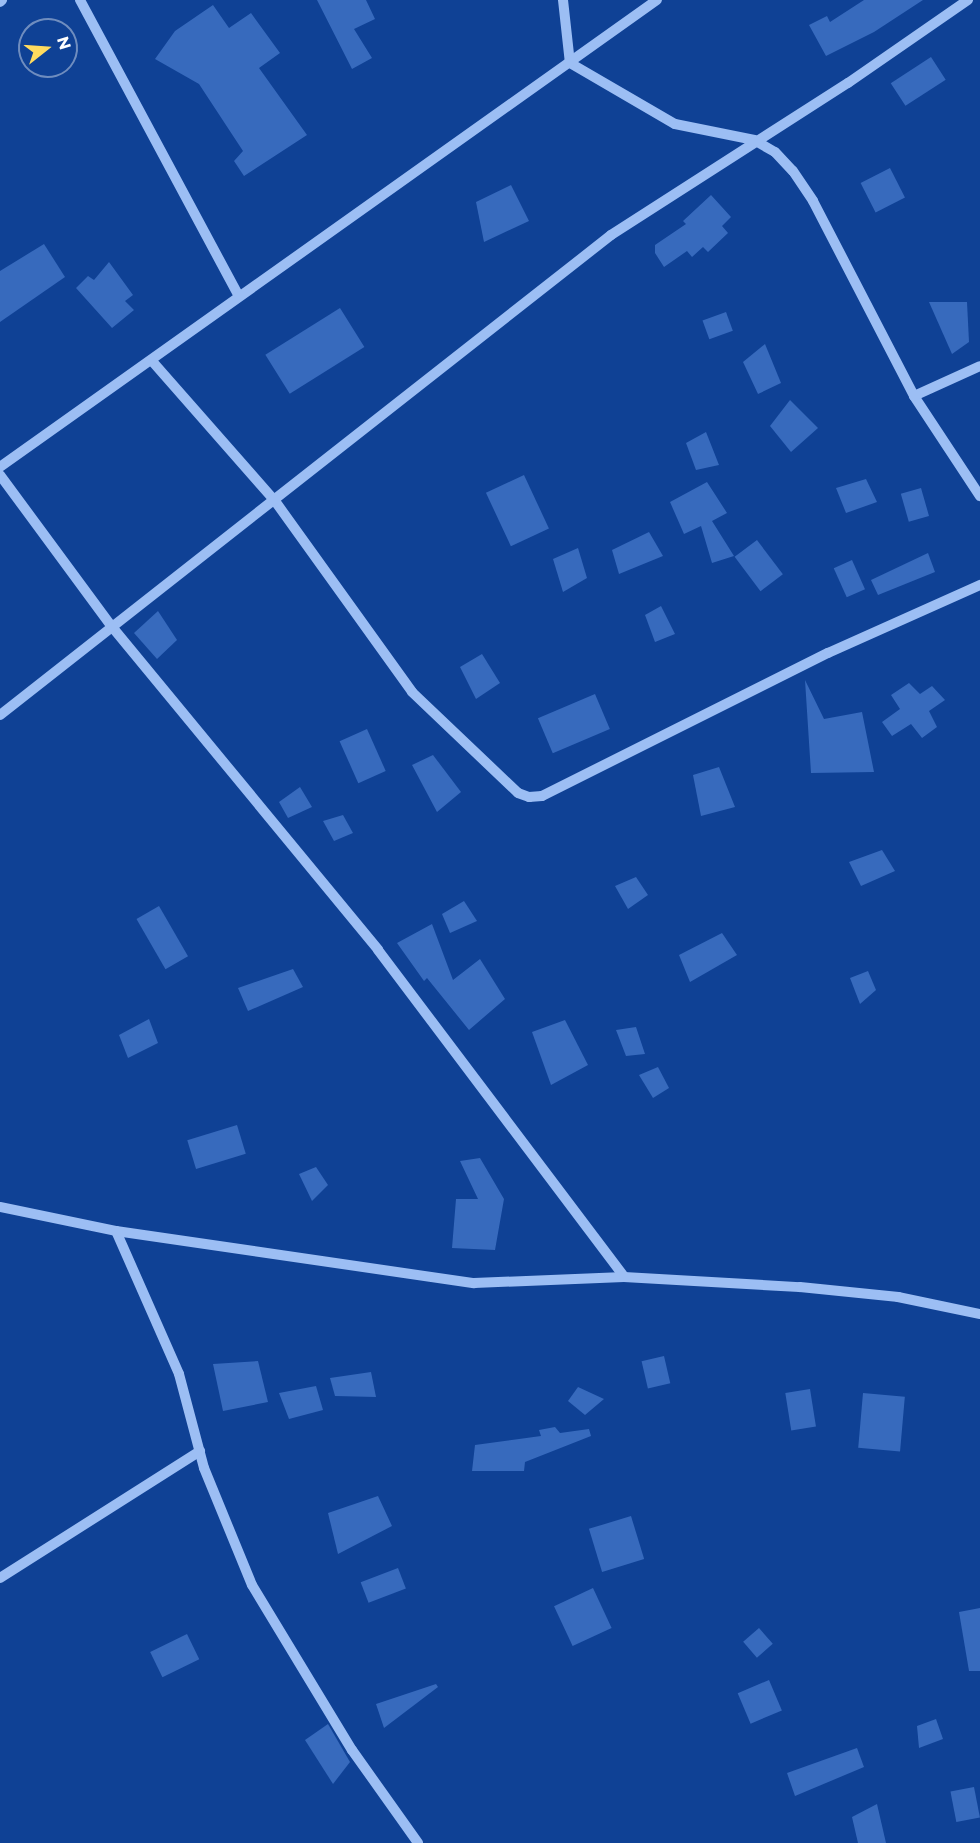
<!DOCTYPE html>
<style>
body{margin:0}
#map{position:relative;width:980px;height:1843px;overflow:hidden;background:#0f4195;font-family:Montserrat,sans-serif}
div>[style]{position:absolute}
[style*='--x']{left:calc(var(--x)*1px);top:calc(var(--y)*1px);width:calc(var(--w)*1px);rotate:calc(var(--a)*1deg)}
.building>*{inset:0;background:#376abd;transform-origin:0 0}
.minor>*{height:10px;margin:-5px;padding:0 5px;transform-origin:5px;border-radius:5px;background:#9cbef4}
span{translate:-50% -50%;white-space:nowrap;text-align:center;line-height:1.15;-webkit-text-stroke:5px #0f4195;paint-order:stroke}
.north{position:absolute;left:18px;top:18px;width:60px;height:60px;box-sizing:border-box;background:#0f4195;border:2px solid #6f8dbf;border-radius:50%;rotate:73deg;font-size:16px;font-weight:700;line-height:24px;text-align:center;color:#fff}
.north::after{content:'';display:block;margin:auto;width:21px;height:27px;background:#ffdb5f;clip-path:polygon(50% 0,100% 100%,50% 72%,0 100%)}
</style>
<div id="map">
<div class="building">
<i style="clip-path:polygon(317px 0,366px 0,375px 19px,354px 29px,372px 58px,352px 69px)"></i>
<i style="clip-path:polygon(864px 0,923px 0,874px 32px,826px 56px,809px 25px,827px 16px,830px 22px)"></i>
<i style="clip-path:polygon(213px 5px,229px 28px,251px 13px,280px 53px,259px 68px,307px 135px,244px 176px,234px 161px,243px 151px,199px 84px,155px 59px,175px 31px)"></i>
<i style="left:931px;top:57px;width:27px;height:48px;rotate:57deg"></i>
<i style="left:890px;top:168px;width:33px;height:33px;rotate:63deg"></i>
<i style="clip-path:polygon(511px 185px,529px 221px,484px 242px,476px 202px)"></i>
<i style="clip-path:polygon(711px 195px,731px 217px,722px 226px,728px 233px,708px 252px,703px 247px,692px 257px,687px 251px,664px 267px,655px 253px,655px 245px,686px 224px,683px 221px)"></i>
<i style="clip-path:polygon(44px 244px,65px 277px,0 322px,0 271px)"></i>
<i style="clip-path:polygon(109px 262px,133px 295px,125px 301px,134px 310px,112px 328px,76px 288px,88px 276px,94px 280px)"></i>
<i style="clip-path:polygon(929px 302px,967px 302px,969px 342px,952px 354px)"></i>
<i style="left:340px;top:308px;width:46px;height:88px;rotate:58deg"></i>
<i style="left:726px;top:312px;width:20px;height:25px;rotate:70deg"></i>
<i style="clip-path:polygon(765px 344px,781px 383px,758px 394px,743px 362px)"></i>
<i style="clip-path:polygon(790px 400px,818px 428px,791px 452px,770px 426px)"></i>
<i style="clip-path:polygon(706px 432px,719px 465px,696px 470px,686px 443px)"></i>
<i style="left:524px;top:475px;width:59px;height:42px;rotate:65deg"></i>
<i style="clip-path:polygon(866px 479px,877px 502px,846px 513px,836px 488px)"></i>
<i style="clip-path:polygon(707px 482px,727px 513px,712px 521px,734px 556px,712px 563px,701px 526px,684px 534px,670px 502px)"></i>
<i style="left:921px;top:488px;width:29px;height:21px;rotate:74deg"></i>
<i style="clip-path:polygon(649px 532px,663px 556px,619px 574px,612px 550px)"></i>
<i style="left:757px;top:540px;width:43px;height:28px;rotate:53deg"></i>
<i style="clip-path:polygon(578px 548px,587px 578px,563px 592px,553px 559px)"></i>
<i style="clip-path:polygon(928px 553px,935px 572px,878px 595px,871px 580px)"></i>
<i style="left:852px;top:560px;width:32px;height:20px;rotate:66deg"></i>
<i style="clip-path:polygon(661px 606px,675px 634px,655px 642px,645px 615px)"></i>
<i style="clip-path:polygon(158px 611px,177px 640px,157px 659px,134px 633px)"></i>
<i style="clip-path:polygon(482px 654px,500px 683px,476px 699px,460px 667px)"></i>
<i style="clip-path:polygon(805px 680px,824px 719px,862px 712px,874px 772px,811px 773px)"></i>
<i style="clip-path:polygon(909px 683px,920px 694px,932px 686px,945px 700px,929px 711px,937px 727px,922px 738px,911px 724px,892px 736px,882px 722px,900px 709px,891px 695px)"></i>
<i style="left:595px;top:694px;width:38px;height:62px;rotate:67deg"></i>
<i style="left:367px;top:729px;width:46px;height:30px;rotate:66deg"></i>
<i style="clip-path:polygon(433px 755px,461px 792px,437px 812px,412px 765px)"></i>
<i style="clip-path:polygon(719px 767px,735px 807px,701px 816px,693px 775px)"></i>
<i style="clip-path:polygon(300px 787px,312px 807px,288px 818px,279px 802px)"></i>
<i style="clip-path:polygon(343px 815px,353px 833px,334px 841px,323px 821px)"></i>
<i style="clip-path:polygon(882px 850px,895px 871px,861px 886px,849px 862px)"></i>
<i style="clip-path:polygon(636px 877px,648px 895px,628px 909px,615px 886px)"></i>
<i style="clip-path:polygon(464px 901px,477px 921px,450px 933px,442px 914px)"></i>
<i style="left:159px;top:906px;width:58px;height:26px;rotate:60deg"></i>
<i style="clip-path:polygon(432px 924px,453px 980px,480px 959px,505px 999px,469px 1030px,427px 978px,424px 981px,397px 943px)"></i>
<i style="clip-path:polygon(722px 933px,737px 955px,690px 982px,679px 955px)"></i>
<i style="clip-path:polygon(293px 969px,303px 987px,248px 1011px,238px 988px)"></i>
<i style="clip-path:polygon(868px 971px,876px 990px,860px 1004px,850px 978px)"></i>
<i style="clip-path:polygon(149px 1019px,158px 1043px,128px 1058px,119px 1035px)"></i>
<i style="clip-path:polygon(565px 1020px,588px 1065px,551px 1085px,532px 1032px)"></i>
<i style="clip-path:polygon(636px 1027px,645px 1054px,626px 1056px,616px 1030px)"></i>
<i style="clip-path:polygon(658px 1067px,669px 1088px,653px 1098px,639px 1075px)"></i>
<i style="left:237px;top:1125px;width:30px;height:52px;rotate:73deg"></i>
<i style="clip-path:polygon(480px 1158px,504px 1199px,495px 1250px,452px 1248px,456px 1199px,478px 1199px,460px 1161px)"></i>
<i style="clip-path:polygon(316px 1167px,328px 1185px,312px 1201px,299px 1174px)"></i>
<i style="left:664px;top:1356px;width:28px;height:23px;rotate:77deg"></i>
<i style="clip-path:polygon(258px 1361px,268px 1402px,223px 1411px,213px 1364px)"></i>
<i style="clip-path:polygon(371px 1372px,376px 1397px,335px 1396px,330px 1378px)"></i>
<i style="clip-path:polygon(316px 1386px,323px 1410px,289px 1419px,279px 1393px)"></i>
<i style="clip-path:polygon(578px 1387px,604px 1399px,585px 1415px,568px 1401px)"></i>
<i style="left:810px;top:1389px;width:38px;height:25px;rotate:81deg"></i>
<i style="left:863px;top:1393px;width:42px;height:55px;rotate:5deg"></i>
<i style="clip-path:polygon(555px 1427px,560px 1433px,589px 1429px,591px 1436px,525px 1462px,524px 1471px,472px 1471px,475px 1445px,541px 1436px,539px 1430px)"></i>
<i style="clip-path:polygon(378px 1496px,392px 1526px,338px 1554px,328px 1513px)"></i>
<i style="left:631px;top:1516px;width:45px;height:44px;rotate:73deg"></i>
<i style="left:398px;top:1568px;width:22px;height:40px;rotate:69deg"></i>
<i style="left:593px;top:1588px;width:44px;height:43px;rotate:65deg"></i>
<i style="clip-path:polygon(980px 1608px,980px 1671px,969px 1671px,959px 1612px)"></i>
<i style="left:759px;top:1628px;width:21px;height:21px;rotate:49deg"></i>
<i style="left:187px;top:1634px;width:28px;height:41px;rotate:64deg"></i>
<i style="left:769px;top:1680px;width:33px;height:34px;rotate:67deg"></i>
<i style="clip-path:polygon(436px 1684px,438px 1687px,384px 1728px,376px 1704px)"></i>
<i style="clip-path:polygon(936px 1719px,943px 1739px,919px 1748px,917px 1726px)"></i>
<i style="clip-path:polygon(328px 1724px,350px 1762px,333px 1784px,305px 1740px)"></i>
<i style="clip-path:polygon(857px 1748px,864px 1767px,795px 1796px,787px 1773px)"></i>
<i style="left:974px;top:1787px;width:31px;height:24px;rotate:79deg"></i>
<i style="clip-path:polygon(877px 1804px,886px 1843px,858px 1843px,852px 1817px)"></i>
</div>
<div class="minor">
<i style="--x:80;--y:0;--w:335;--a:61.8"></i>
<i style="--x:563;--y:0;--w:63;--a:83.7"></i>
<i style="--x:570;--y:63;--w:121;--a:30.2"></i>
<i style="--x:675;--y:124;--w:81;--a:11.4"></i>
<i style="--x:754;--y:140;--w:24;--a:30"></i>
<i style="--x:775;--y:152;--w:26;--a:47"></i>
<i style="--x:793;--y:171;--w:36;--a:56"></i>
<i style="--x:813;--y:201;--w:220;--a:62.6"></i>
<i style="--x:914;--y:396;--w:120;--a:56.6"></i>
<i style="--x:0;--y:2;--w:3;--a:-45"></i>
<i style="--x:152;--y:361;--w:186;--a:48.7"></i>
<i style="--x:275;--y:501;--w:235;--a:54.3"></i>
<i style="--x:412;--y:692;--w:146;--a:43.6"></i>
<i style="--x:518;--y:793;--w:12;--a:20"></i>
<i style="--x:529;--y:797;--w:13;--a:-4"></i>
<i style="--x:542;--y:796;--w:320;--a:-26.6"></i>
<i style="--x:828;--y:653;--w:167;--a:-24.1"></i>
<i style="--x:914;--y:396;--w:72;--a:-24.4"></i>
<i style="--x:0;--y:467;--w:806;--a:-35.41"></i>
<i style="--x:0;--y:475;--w:190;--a:53.6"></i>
<i style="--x:113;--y:628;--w:417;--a:50.5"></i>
<i style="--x:378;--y:950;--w:409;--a:53"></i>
<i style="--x:0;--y:715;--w:777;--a:-38.15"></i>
<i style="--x:611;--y:235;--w:282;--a:-32.7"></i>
<i style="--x:848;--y:83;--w:146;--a:-34.7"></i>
<i style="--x:0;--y:1207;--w:118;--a:11.7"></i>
<i style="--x:116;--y:1231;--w:156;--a:66.2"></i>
<i style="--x:179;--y:1374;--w:97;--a:75.1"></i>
<i style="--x:204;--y:1468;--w:126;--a:67.7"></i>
<i style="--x:252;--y:1585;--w:193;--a:58.8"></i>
<i style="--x:352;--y:1750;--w:114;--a:54.6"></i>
<i style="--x:116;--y:1231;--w:362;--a:8.3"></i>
<i style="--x:474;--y:1283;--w:150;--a:-2.3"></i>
<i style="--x:624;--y:1277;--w:176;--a:3.3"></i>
<i style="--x:800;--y:1287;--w:99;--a:5.8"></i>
<i style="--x:898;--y:1297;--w:84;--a:11.7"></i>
<i style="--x:0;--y:1578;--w:237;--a:-32.4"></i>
</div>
<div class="north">N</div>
</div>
